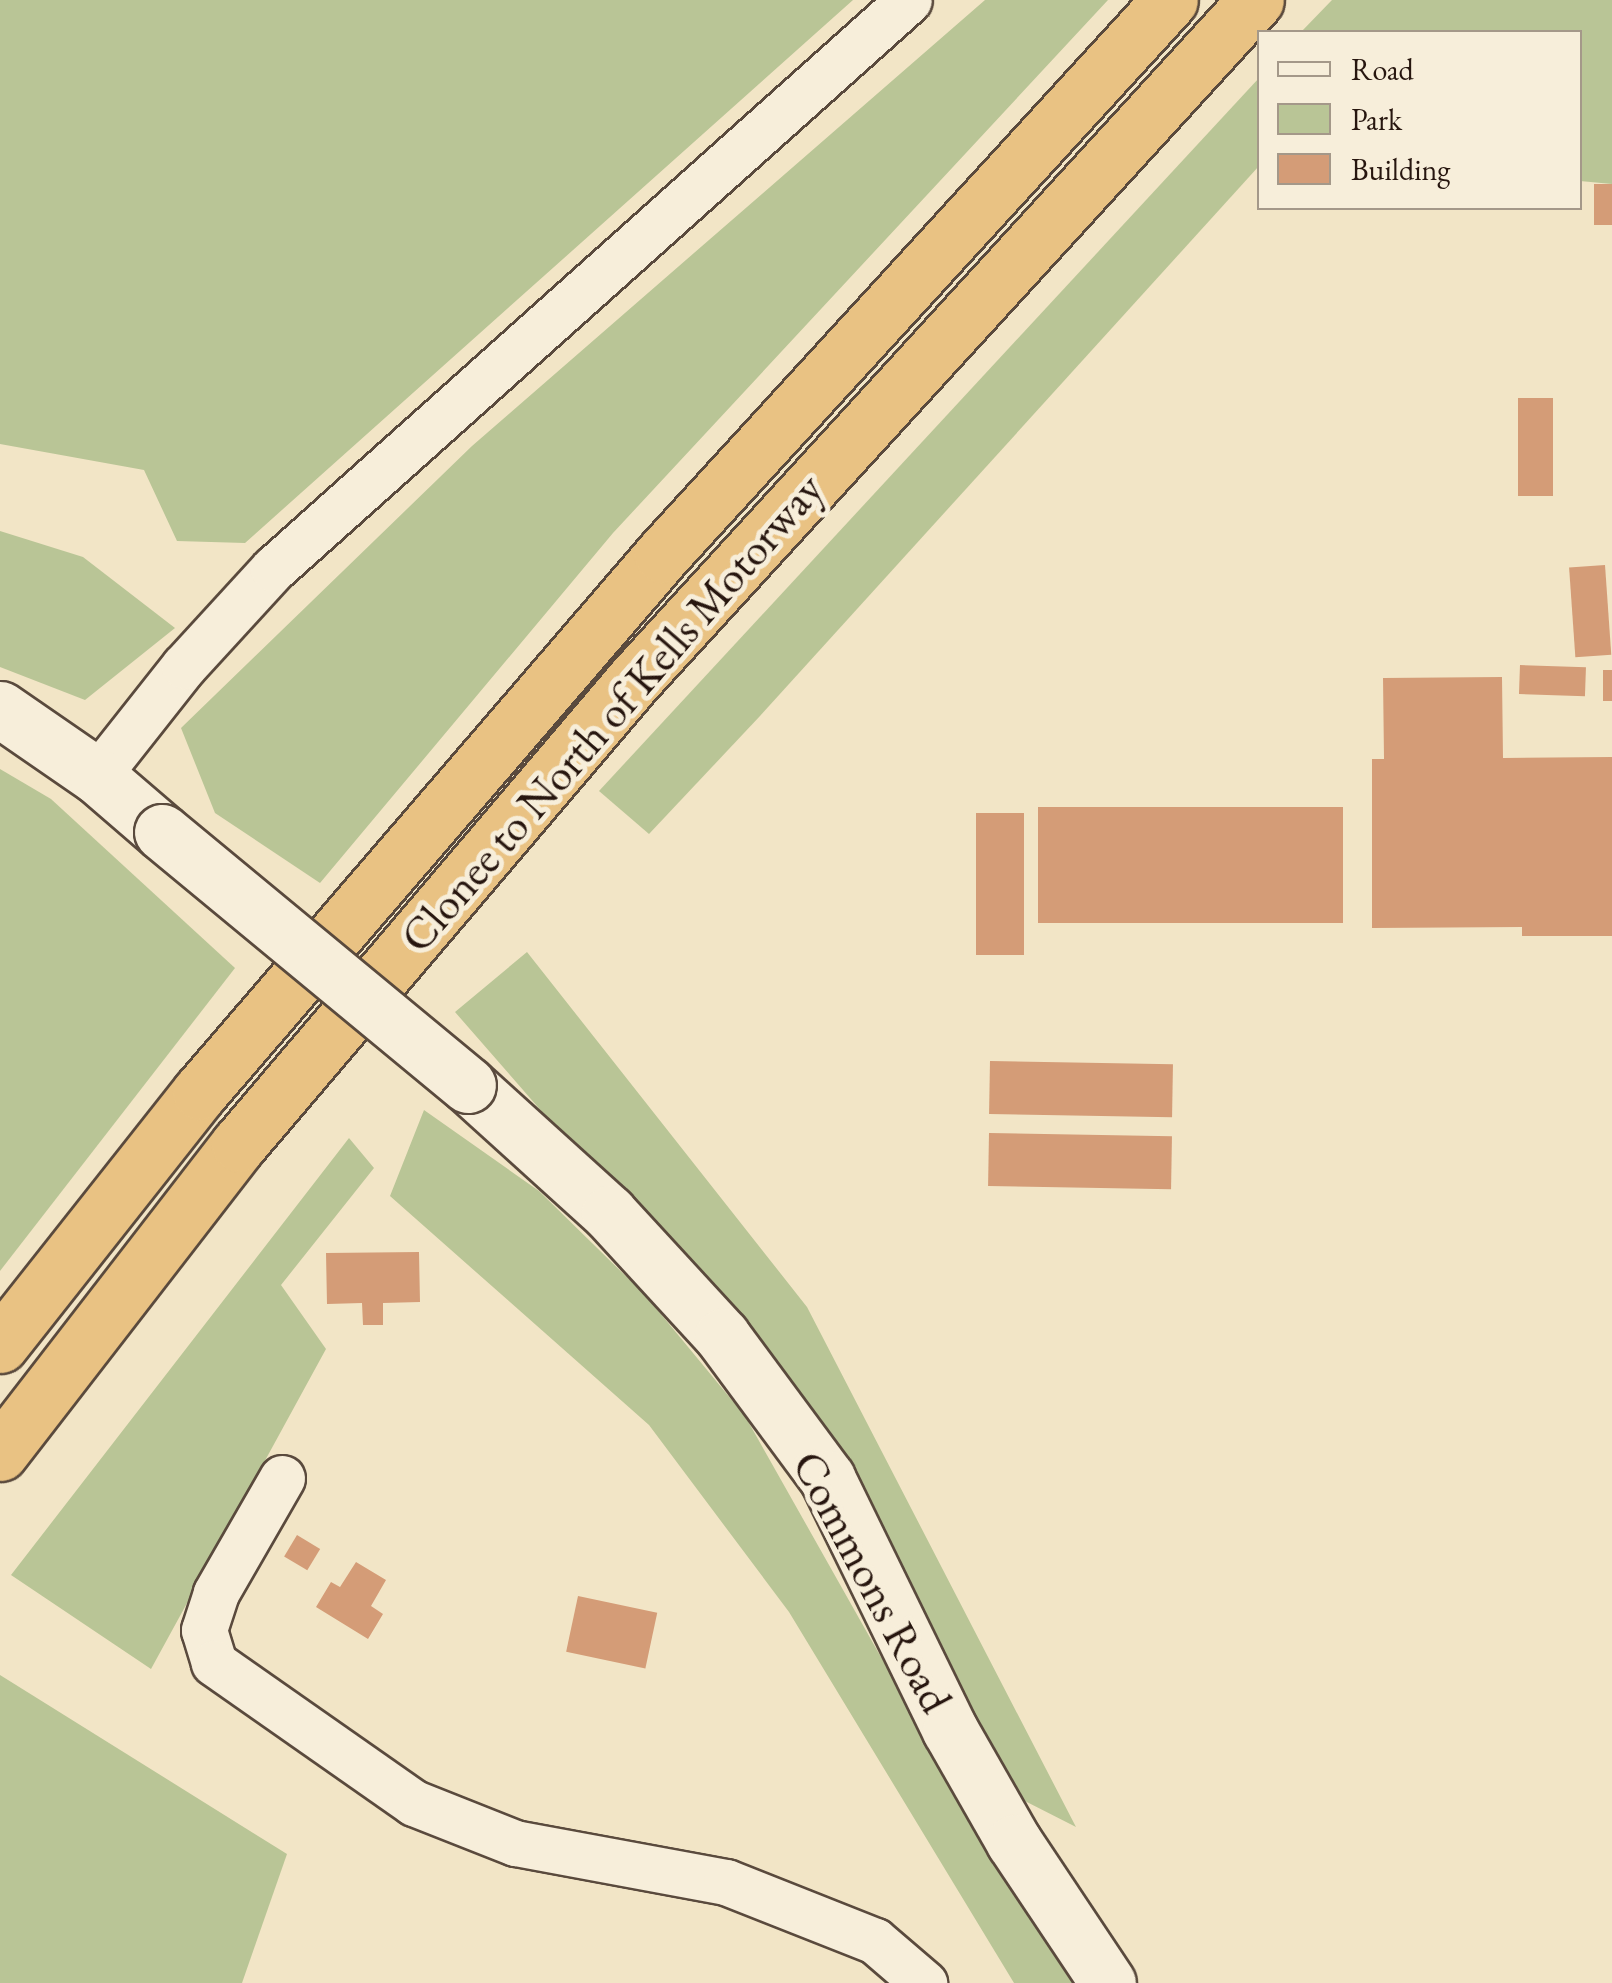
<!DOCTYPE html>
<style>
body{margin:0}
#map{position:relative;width:1612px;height:1983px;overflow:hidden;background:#f2e5c6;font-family:"EB Garamond",serif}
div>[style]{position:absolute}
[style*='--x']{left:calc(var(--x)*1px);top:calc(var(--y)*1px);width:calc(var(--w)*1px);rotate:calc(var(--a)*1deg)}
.green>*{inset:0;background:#b9c596}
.building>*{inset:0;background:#d49c77;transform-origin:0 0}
.roads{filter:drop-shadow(2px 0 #5a4a3d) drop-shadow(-2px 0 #5a4a3d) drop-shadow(0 2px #5a4a3d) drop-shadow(0 -2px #5a4a3d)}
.minor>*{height:45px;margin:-22.5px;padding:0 22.5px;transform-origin:22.5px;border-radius:22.5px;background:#f7eeda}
.tertiary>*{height:55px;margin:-27.5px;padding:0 27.5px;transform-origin:27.5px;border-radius:27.5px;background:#f7eeda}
.motorway>*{height:55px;margin:-27.5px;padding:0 27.5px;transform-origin:27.5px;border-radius:27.5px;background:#e9c283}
.bridges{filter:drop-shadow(2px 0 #5a4a3d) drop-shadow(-2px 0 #5a4a3d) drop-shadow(0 2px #5a4a3d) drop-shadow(0 -2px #5a4a3d)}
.tertiary-bridge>*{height:55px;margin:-27.5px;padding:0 27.5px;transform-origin:27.5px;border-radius:27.5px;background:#f7eeda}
span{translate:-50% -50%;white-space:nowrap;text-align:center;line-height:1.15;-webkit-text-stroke:10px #f7eeda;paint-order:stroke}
.street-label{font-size:45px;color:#27160f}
.legend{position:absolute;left:1257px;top:30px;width:325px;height:180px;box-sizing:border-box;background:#f7eeda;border:2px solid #a49889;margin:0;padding:12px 18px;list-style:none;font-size:30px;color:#27160f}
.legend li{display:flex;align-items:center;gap:20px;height:50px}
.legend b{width:50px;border:2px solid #a49889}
</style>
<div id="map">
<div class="green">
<i style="clip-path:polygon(0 0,853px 0,245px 543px,177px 541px,144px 470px,0 444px)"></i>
<i style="clip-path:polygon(985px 0,1108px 0,613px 533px,320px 883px,215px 813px,181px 728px,472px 446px)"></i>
<i style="clip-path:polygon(1332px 0,1612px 0,1612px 184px,1580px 181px,1580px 32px,1301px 32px)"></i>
<i style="clip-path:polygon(1259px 78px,1259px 166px,760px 716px,649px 834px,599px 791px)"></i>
<i style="clip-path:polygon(0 531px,83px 557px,175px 628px,85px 700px,0 667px)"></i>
<i style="clip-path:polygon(0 769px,51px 799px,235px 968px,0 1271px)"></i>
<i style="clip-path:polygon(527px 952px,807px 1307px,1076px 1827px,1003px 1790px,855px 1471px,455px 1012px)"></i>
<i style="clip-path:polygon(424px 1110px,539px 1191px,646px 1296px,745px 1416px,904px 1698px,1091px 1983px,1014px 1983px,789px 1612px,649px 1425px,390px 1196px)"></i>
<i style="clip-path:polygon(349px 1138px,374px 1168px,281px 1285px,326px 1349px,151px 1669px,11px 1575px)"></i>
<i style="clip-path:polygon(0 1675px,287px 1854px,242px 1983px,0 1983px)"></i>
</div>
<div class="building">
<i style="left:1594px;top:184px;width:18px;height:41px"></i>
<i style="left:1518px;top:398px;width:35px;height:98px"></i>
<i style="left:1605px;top:565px;width:90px;height:36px;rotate:86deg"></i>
<i style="left:1520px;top:665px;width:66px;height:29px;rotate:2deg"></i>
<i style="left:1603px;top:670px;width:9px;height:31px"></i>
<i style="clip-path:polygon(1502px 677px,1503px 758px,1612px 757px,1612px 936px,1522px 936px,1522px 927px,1372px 928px,1372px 759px,1384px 759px,1383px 678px)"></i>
<i style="left:1343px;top:807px;width:116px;height:305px;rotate:90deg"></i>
<i style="left:976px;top:813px;width:48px;height:142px"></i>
<i style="left:990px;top:1061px;width:183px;height:53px;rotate:1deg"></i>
<i style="left:989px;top:1133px;width:183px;height:53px;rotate:1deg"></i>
<i style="clip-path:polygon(419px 1252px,420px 1302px,383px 1303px,383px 1325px,363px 1325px,362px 1303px,327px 1304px,326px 1253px)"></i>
<i style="left:297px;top:1535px;width:27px;height:25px;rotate:31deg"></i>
<i style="clip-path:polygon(356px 1562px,386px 1580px,371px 1606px,383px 1614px,368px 1639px,316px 1607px,331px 1582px,340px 1587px)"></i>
<i style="left:578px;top:1596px;width:81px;height:57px;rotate:12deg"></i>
</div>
<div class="roads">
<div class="minor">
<i style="--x:97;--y:776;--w:140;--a:-51.7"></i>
<i style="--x:184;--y:666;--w:132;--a:-47.5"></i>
<i style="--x:273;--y:569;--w:853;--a:-41.82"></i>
<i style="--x:282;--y:1478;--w:133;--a:119.9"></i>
<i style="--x:216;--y:1593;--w:39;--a:108"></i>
<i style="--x:204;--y:1630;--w:34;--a:73"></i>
<i style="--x:214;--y:1663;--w:244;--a:35"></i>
<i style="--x:414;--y:1803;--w:109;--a:21.6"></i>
<i style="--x:515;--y:1843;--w:215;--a:10.5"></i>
<i style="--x:726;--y:1882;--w:160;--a:21.6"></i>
<i style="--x:875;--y:1941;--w:65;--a:40.6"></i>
</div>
<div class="tertiary">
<i style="--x:0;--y:709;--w:118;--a:34.6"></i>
<i style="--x:97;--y:776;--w:86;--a:40.7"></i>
<i style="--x:468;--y:1085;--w:190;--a:42.2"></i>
<i style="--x:609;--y:1213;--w:167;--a:47.4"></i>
<i style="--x:722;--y:1336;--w:177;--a:53.5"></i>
<i style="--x:827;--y:1478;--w:280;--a:64"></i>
<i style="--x:950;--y:1730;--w:129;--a:60.3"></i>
<i style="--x:1014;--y:1842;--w:169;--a:56.3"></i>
</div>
<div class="motorway">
<i style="--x:0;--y:1345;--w:323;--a:-51.7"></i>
<i style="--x:200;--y:1092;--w:708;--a:-49.29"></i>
<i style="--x:662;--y:555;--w:752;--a:-47.53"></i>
<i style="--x:0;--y:1453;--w:391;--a:-52.3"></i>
<i style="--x:239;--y:1144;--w:607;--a:-49.61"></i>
<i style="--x:632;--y:682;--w:924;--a:-47.54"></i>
</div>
</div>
<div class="bridges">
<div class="tertiary-bridge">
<i style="--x:162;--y:832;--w:397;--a:39.6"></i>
</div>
</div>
<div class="street-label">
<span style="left:612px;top:713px;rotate:-49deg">Clonee to North of Kells Motorway</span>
<span style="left:872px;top:1582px;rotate:62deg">Commons Road</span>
</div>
<ul class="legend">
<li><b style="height:12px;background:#f7eeda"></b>Road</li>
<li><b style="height:28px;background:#b9c596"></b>Park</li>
<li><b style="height:28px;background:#d49c77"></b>Building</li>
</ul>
</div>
